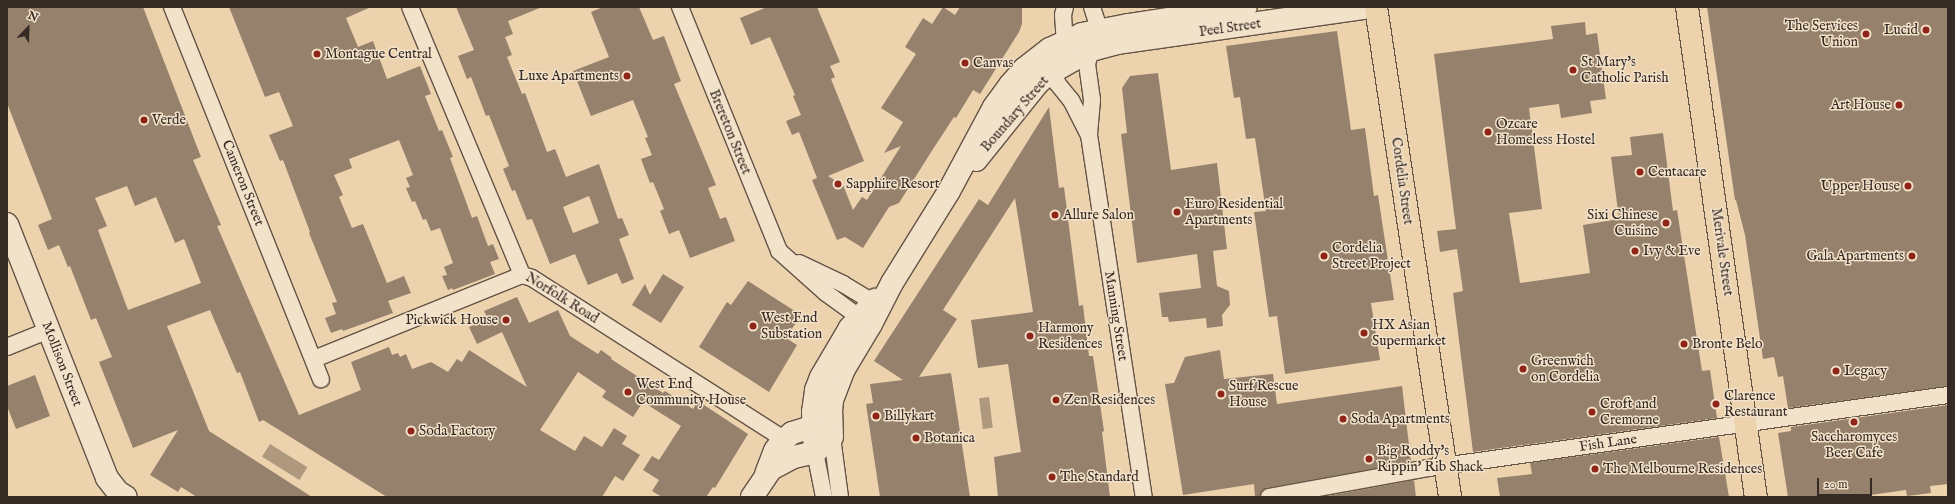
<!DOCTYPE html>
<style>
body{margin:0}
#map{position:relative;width:1955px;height:504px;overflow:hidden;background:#edd2ae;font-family:"IM FELL English",serif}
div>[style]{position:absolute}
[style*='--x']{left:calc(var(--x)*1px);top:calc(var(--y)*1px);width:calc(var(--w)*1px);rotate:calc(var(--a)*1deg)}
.water>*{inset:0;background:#ae997f;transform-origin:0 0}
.building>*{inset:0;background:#95816c}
.roads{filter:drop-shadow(1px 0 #635446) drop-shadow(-1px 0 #635446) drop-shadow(0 1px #635446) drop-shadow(0 -1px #635446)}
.street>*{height:16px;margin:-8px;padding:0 8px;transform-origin:8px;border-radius:8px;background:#f3e2ca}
.secondary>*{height:22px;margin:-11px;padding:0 11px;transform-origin:11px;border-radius:11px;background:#f3e2ca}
.primary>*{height:22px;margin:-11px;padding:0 11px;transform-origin:11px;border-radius:11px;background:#edd2ae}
.dots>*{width:11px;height:11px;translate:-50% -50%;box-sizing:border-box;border:2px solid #f3e2ca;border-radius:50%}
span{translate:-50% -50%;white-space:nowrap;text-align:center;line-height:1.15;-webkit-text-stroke:3px #f3e2ca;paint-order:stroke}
.poi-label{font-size:14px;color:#352a24}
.right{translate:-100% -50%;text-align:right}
.left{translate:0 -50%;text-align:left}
.street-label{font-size:14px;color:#352a24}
.frame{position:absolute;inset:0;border:8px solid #352a24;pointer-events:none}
.north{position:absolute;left:8px;top:8px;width:40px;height:40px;-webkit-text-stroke:3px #f3e2ca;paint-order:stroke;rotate:23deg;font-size:11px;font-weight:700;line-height:16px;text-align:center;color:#352a24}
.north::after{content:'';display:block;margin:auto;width:14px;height:18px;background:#352a24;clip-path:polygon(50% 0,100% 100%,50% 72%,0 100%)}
.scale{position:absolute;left:1817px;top:478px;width:55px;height:18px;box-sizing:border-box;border:2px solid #352a24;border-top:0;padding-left:5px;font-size:12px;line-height:14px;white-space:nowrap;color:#352a24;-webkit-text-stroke:3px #f3e2ca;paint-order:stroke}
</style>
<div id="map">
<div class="water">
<i style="left:989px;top:397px;width:31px;height:10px;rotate:83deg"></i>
<i style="left:270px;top:444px;width:44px;height:15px;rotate:32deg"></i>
</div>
<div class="building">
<i style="clip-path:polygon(evenodd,7px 7px,143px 7px,201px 157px,193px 160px,221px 225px,217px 226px,299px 415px,361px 390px,351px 362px,389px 347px,392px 355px,398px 353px,400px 357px,406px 354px,412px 369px,431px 362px,448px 372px,457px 359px,462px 362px,469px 350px,527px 387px,502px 332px,477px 344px,469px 327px,488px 319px,484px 311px,517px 297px,529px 323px,558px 310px,570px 336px,598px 354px,601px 350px,612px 358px,611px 359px,663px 393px,665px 391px,693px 409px,698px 401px,748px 434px,715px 488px,713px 487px,706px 497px,662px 497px,652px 491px,659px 480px,643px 470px,652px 456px,659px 460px,681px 426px,643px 402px,633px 417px,602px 397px,606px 391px,578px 372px,540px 430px,575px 451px,584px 436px,602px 447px,614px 428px,627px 436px,622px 444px,640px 455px,623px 481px,615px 476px,602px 497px,387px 497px,263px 420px,259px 422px,240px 372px,237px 373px,210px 310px,167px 326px,209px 431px,312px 497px,197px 497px,181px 487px,178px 492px,150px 475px,178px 430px,133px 448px,99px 362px,112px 357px,96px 318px,91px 320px,70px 266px,68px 267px,59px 245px,48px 250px,38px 225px,52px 219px,7px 103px,7px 7px,127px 186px,135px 206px,156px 197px,175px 243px,184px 239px,201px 283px,128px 310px,98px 230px,107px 226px,95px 198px,127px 186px)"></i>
<i style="clip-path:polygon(229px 7px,371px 7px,346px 18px,358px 47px,373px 41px,387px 79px,420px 66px,431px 94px,425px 96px,439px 131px,442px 130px,453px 157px,450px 158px,472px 218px,477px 216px,488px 246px,493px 244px,499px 259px,490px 262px,495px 274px,453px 290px,452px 288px,448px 290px,442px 276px,447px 275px,444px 267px,453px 263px,440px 228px,431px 231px,426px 219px,423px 220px,415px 201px,412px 202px,406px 188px,410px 187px,406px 178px,413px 175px,399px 140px,349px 159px,352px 168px,334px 175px,343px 195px,339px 197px,352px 228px,363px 224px,387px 283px,404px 276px,411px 293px,388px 301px,393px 313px,343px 331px,342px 329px,331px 333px,325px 318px,336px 314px,332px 303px,337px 302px,309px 233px,310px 232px,283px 160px,280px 161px,269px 135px,293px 126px,279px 92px,265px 97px)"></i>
<i style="clip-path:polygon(evenodd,456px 7px,542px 7px,508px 21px,513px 34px,505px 37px,512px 55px,507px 57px,522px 94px,525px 93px,547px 152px,555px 149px,566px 177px,599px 164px,618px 219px,622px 218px,629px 235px,619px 239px,634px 279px,622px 284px,617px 273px,588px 285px,575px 254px,550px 264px,532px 219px,527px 220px,515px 190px,512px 191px,503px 169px,509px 166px,489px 115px,486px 116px,471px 77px,467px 79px,458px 56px,474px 50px,456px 7px,589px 196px,599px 223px,573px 233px,563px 207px,589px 196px)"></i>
<i style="clip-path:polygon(603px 7px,639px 7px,653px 40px,664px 36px,681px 81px,674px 84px,716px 185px,708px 188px,720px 219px,726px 217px,735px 241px,690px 258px,679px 230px,669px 234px,660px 211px,664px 209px,653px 182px,650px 183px,641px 159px,652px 155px,645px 138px,648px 137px,633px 100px,591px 116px,573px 71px,609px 57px,591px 12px)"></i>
<i style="clip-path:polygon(767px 7px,817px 7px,840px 62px,830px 66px,835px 77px,831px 79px,864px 161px,828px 176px,843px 185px,853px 210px,862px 197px,867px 200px,901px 146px,884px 153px,903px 122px,881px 108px,916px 54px,905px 47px,923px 18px,932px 24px,943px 7px,955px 15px,960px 7px,1022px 7px,1022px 24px,1019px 32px,980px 94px,973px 90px,956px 118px,954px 117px,933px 149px,899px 203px,889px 207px,863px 248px,845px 237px,837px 240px,812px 180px,817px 178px,799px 132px,792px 135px,786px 121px,801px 115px,793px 96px,795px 95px,770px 37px,751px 45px,740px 18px)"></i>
<i style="clip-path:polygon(1707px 7px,1948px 7px,1948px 386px,1788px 408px,1783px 376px,1778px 377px,1774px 357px,1763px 359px,1745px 235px,1736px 200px,1735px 200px)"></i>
<i style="clip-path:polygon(1585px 22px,1586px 35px,1597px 33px,1606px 99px,1590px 101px,1592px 113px,1561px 118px,1559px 104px,1529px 108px,1542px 209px,1509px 213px,1520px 283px,1590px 273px,1583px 225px,1619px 219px,1611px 157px,1632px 155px,1630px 137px,1663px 133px,1673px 211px,1677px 210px,1702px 371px,1710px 370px,1717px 418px,1473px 452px,1453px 293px,1463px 291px,1457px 249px,1440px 252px,1437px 231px,1456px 229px,1434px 54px,1553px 39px,1551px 26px)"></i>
<i style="clip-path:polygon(1337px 31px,1351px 130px,1365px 128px,1374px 196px,1378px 195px,1394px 300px,1371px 303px,1380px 360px,1285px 374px,1277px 316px,1269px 317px,1254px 212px,1266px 211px,1255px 138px,1246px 139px,1240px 97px,1234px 98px,1226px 46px)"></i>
<i style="clip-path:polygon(1158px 73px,1171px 170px,1217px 163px,1227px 249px,1213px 251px,1217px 286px,1229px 291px,1230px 305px,1222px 315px,1223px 326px,1207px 328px,1206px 318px,1169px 322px,1168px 317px,1162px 317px,1159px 293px,1201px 288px,1197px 254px,1137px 263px,1121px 134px,1127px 133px,1122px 88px,1130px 76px)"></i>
<i style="clip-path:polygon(1049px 107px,1059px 188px,1064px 187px,1079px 306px,1083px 305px,1089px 356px,1093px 356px,1104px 431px,1102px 432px,1110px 497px,998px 497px,994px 457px,1021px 452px,1008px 364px,978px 368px,971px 320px,1033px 312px,1015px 198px,943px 310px,957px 319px,919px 377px,951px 373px,970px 497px,880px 497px,866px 404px,873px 403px,870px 384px,903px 380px,874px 361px,979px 199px,988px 205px)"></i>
<i style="clip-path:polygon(663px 274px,684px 287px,661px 323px,632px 305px,645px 284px,650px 295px)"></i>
<i style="clip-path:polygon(748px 281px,801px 315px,786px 338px,797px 345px,769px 392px,699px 347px,727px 302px,731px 305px)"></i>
<i style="clip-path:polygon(1220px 350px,1224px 379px,1273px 374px,1277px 404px,1402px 386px,1411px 462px,1267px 488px,1263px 490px,1260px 497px,1255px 497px,1254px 484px,1183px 495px,1165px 384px,1174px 383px,1185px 357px)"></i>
<i style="clip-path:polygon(35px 375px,50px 416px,16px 429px,7px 406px,7px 386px)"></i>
<i style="clip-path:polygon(1948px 405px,1948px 484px,1930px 486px,1931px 493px,1907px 496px,1906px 490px,1856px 497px,1788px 497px,1778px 433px,1791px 431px,1791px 427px)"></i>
<i style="clip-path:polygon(1719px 437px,1729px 497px,1500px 497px,1497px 478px,1532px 474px,1530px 463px)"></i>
<i style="clip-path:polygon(1414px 480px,1416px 497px,1322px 497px)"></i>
</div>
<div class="roads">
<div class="street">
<i style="--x:172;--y:7;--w:401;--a:68.2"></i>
<i style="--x:410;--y:7;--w:290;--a:67.3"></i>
<i style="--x:522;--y:275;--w:10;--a:17"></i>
<i style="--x:532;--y:278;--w:299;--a:32.6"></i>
<i style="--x:680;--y:7;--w:263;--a:67.9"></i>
<i style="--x:779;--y:251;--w:63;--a:41.8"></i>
<i style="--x:826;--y:293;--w:41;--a:36"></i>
<i style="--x:1065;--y:7;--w:8;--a:104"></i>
<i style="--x:1063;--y:15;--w:26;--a:86"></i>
<i style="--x:1092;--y:7;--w:16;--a:72"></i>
<i style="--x:1097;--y:22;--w:9;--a:96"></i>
<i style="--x:1091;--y:50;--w:15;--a:106"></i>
<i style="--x:1087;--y:64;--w:36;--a:82"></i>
<i style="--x:1092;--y:100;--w:35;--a:95"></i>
<i style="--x:1089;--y:135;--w:366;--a:81.4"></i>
<i style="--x:1055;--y:71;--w:12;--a:81"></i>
<i style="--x:1057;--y:83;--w:22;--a:51"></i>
<i style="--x:1071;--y:100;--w:39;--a:63"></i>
<i style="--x:799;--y:263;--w:49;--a:25.5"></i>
<i style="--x:843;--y:284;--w:35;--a:31"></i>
<i style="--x:7;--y:347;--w:45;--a:-22"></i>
<i style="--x:314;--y:359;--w:224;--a:-22"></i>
<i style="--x:832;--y:437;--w:61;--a:82.4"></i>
<i style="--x:815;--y:452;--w:46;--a:78.7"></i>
<i style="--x:1269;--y:497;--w:163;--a:-10.3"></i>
<i style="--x:1429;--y:468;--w:524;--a:-8.01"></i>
</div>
<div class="secondary">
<i style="--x:976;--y:160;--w:99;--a:-51.2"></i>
<i style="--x:1038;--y:83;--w:12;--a:-42"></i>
<i style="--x:1047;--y:75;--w:51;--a:-29.6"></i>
<i style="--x:1091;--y:50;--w:27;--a:-15"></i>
<i style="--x:1117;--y:43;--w:255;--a:-8.1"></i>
<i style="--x:7;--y:224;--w:273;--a:68.5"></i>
<i style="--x:107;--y:478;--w:18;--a:52"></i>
<i style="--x:118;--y:492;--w:9;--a:32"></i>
<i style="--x:832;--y:437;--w:24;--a:-92"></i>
<i style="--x:831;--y:413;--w:13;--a:-86"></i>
<i style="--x:832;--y:400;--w:33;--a:-69"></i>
<i style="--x:844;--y:369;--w:52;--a:-59"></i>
<i style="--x:871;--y:324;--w:46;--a:-62.9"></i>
<i style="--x:892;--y:283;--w:108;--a:-58.2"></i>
<i style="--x:949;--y:191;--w:95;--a:-61.8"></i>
<i style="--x:994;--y:107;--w:27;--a:-54"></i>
<i style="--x:1010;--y:85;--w:21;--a:-49"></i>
<i style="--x:1024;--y:69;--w:33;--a:-38"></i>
<i style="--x:1050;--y:49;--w:35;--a:-25"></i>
<i style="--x:1082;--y:34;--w:47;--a:-11.1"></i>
<i style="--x:1128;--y:25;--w:119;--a:-8.7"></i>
<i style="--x:815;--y:452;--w:40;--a:-92.9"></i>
<i style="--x:813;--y:412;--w:22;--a:-82"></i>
<i style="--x:816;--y:390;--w:14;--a:-69"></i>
<i style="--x:821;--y:377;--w:57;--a:-59.4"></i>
<i style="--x:850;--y:328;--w:38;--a:-48"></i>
<i style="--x:766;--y:474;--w:25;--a:-69"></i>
<i style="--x:775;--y:451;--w:11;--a:-56"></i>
<i style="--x:781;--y:442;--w:14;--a:-39"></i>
<i style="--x:792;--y:433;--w:21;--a:-17"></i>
<i style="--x:812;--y:427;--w:15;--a:28"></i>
<i style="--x:752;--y:497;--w:34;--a:-56"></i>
<i style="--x:771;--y:469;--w:26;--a:-28"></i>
<i style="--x:794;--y:457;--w:22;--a:-13"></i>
<i style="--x:815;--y:452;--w:15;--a:-42"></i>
</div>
<div class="primary">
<i style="--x:1376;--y:7;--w:496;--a:81.4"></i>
<i style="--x:1687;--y:7;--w:495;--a:82"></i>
</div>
</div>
<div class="dots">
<i style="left:1926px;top:30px;background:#8f2418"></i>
<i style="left:1866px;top:34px;background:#8f2418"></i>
<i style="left:317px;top:54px;background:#8f2418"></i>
<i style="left:965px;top:63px;background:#8f2418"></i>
<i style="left:1573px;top:70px;background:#8f2418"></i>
<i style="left:627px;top:76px;background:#8f2418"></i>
<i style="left:1899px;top:105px;background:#8f2418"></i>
<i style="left:144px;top:120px;background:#8f2418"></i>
<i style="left:1488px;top:132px;background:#8f2418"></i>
<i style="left:1640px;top:172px;background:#8f2418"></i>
<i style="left:838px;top:184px;background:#8f2418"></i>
<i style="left:1908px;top:186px;background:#8f2418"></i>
<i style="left:1177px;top:212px;background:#8f2418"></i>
<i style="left:1055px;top:215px;background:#8f2418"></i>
<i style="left:1666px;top:223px;background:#8f2418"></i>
<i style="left:1635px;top:251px;background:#8f2418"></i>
<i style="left:1324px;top:256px;background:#8f2418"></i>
<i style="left:1912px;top:256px;background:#8f2418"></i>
<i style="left:506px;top:320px;background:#8f2418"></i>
<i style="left:753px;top:326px;background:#8f2418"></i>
<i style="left:1364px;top:333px;background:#8f2418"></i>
<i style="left:1030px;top:336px;background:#8f2418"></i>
<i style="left:1684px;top:344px;background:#8f2418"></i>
<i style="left:1523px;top:369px;background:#8f2418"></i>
<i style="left:1836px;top:371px;background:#8f2418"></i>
<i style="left:628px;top:392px;background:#8f2418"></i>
<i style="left:1221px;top:394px;background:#8f2418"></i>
<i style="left:1056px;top:400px;background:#8f2418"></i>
<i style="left:1716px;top:404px;background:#8f2418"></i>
<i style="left:1592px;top:412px;background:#8f2418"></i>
<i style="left:876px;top:416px;background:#8f2418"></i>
<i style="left:1343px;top:419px;background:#8f2418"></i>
<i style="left:1854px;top:422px;background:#8f2418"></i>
<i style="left:411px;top:431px;background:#8f2418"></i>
<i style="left:916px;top:438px;background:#8f2418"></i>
<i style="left:1369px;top:459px;background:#8f2418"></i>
<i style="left:1595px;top:469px;background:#8f2418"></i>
<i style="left:1052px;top:477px;background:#8f2418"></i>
</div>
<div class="poi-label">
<span class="right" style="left:1858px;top:34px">The Services<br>Union</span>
<span class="right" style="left:1918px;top:30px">Lucid</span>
<span class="left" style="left:325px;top:54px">Montague Central</span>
<span class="left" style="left:1581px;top:70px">St Mary's<br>Catholic Parish</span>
<span class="left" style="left:973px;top:63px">Canvas</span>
<span class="right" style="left:619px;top:76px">Luxe Apartments</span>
<span class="right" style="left:1891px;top:105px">Art House</span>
<span class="left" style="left:152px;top:120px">Verde</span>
<span class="left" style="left:1496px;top:132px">Ozcare<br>Homeless Hostel</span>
<span class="left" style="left:1648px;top:172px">Centacare</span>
<span class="left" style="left:846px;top:184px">Sapphire Resort</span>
<span class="right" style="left:1900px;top:186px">Upper House</span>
<span class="left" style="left:1185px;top:212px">Euro Residential<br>Apartments</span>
<span class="left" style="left:1063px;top:215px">Allure Salon</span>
<span class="right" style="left:1658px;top:223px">Sixi Chinese<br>Cuisine</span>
<span class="left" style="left:1332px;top:256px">Cordelia<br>Street Project</span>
<span class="left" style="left:1643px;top:251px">Ivy &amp; Eve</span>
<span class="right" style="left:1904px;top:256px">Gala Apartments</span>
<span class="left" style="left:761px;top:326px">West End<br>Substation</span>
<span class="right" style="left:498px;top:320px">Pickwick House</span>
<span class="left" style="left:1372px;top:333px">HX Asian<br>Supermarket</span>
<span class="left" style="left:1038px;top:336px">Harmony<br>Residences</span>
<span class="left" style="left:1692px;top:344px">Bronte Belo</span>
<span class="left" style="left:1531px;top:369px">Greenwich<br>on Cordelia</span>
<span class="left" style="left:1844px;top:371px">Legacy</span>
<span class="left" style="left:636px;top:392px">West End<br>Community House</span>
<span class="left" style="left:1229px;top:394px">Surf Rescue<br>House</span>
<span class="left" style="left:1724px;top:404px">Clarence<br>Restaurant</span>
<span class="left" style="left:1064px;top:400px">Zen Residences</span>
<span class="left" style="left:1600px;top:412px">Croft and<br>Cremorne</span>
<span class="left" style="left:884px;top:416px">Billykart</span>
<span class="left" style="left:1351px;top:419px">Soda Apartments</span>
<span class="left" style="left:419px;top:431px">Soda Factory</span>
<span style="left:1854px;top:445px">Saccharomyces<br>Beer Cafe</span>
<span class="left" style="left:924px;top:438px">Botanica</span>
<span class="left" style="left:1377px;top:459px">Big Roddy's<br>Rippin' Rib Shack</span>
<span class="left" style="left:1603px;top:469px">The Melbourne Residences</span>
<span class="left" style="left:1060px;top:477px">The Standard</span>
</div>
<div class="street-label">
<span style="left:1230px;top:28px;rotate:-8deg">Peel Street</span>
<span style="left:1015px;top:114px;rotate:-49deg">Boundary Street</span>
<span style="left:730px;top:132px;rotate:68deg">Brereton Street</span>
<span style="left:1402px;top:181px;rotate:82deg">Cordelia Street</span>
<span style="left:243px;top:183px;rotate:68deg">Cameron Street</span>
<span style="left:1722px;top:252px;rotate:82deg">Merivale Street</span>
<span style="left:562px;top:298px;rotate:32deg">Norfolk Road</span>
<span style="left:1116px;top:316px;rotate:81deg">Manning Street</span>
<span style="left:62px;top:364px;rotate:69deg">Mollison Street</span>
<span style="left:1608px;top:443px;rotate:-8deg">Fish Lane</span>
</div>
<div class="frame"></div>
<div class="north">N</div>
<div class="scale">20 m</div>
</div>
